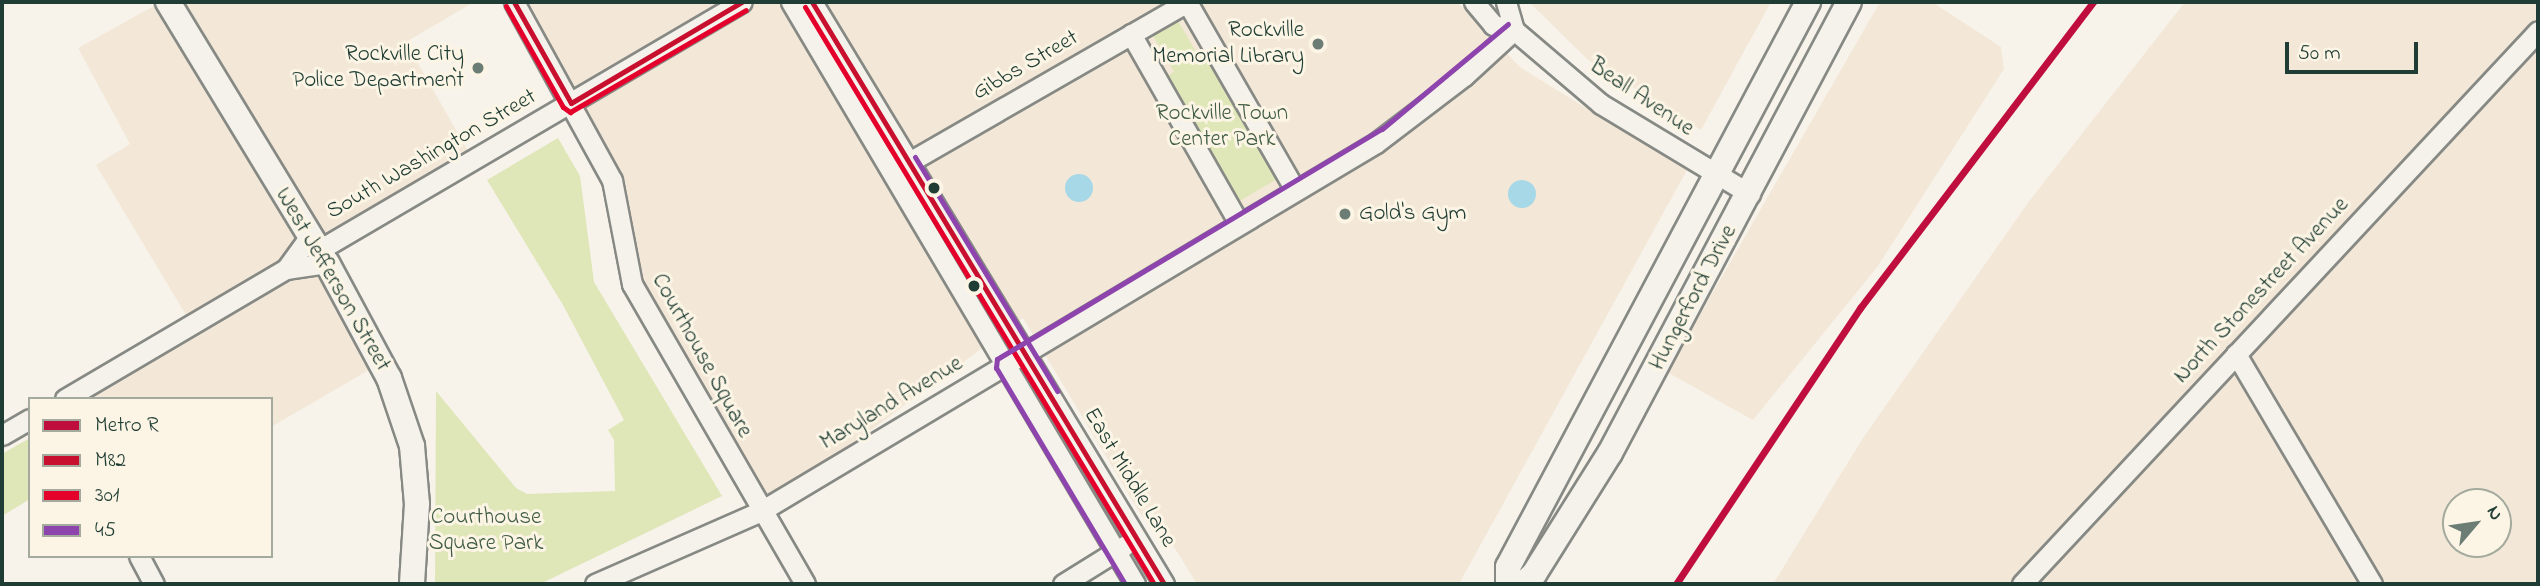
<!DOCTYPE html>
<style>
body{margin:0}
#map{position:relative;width:2540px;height:586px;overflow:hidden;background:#f7f3ea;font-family:"Indie Flower",sans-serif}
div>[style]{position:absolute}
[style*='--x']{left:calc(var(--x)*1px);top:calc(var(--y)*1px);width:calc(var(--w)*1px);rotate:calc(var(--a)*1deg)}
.built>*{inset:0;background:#f3e7d8}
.green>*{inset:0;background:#dfe6b8}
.water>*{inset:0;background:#a7d8e7}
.round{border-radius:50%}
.roads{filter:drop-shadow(2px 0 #868984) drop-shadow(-2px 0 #868984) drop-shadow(0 2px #868984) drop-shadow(0 -2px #868984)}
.minor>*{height:19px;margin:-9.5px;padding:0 9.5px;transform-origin:9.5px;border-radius:9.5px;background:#f5f2ec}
.major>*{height:24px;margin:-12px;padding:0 12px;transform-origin:12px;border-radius:12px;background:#f5f2ec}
.bus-1>*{height:5px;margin:-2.5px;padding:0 2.5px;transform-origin:2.5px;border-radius:2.5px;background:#c8102e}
.bus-2>*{height:5px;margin:-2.5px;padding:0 2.5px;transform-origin:2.5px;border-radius:2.5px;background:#e4002b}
.bus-3>*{height:5px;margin:-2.5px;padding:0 2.5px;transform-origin:2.5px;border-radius:2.5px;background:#8e44ad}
.metro-1>*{height:7px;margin:-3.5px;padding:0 3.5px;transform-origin:3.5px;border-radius:3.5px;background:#bf0d3e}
.dots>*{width:19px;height:19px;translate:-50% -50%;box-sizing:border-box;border:4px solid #fcf5e5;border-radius:50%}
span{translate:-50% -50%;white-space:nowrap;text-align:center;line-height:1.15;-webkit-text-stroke:6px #fcf5e5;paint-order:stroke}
.poi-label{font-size:23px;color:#1f3d34}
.right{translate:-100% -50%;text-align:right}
.left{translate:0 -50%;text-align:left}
.street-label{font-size:23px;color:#1f3d34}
.park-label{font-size:23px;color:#415d46}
.frame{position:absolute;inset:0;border:4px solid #1f3d34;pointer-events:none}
.legend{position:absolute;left:28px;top:397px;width:245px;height:161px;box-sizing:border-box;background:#fcf5e5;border:2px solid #a4ab9e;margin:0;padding:9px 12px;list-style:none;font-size:21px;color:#1f3d34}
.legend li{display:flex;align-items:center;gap:14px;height:35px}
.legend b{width:35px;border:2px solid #a4ab9e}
.north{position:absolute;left:2442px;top:488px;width:70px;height:70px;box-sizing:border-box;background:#fcf5e5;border:2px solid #a4ab9e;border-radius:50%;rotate:61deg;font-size:19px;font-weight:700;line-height:28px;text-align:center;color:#1f3d34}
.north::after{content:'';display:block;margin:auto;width:24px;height:32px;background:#6b7d74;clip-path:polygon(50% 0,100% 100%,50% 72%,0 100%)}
.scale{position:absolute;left:2285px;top:42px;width:133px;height:32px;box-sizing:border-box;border:4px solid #1f3d34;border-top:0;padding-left:9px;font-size:21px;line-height:24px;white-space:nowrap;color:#1f3d34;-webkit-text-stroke:5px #fcf5e5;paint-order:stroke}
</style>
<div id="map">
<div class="built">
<i style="clip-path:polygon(161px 2px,474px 2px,406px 42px,473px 160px,319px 250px,381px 363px,271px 427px,271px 399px,65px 399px,192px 325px,96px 165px,130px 144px,78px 48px)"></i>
<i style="clip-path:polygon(514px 2px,1457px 2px,1521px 68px,1687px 170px,1459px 584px,1197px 584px,1153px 513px,1143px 518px,1023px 318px,761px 511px,648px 317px,612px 180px)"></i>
<i style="clip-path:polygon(1529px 2px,1771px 2px,1701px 130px,1587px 59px)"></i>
<i style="clip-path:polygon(1880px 2px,1932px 2px,2001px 47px,2004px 69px,1878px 266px,1753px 420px,1667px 372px)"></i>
<i style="clip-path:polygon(evenodd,2185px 2px,2538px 2px,2538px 583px,1773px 584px,1863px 438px,2030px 200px,2185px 2px,2456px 502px,2498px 502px,2498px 544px,2456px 544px,2456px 502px)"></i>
</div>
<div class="green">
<i style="clip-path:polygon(1177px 19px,1199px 57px,1212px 50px,1284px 175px,1231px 206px,1160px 80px,1174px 72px,1152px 34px)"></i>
<i style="clip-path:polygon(558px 138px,580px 176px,594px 282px,722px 496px,540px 584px,435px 584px,436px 391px,516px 488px,527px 494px,615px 491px,614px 440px,608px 430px,624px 420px,563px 305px,487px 180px)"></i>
<i style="clip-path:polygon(30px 438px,30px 499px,2px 516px,2px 454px)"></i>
</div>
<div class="water">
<i class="round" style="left:1065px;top:174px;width:28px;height:28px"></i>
<i class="round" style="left:1508px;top:180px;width:28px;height:28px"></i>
</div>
<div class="roads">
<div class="minor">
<i style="--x:514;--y:2;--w:203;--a:61.2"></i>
<i style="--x:612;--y:180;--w:106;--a:79.1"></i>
<i style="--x:632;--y:284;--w:346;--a:60"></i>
<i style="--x:791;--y:2;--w:676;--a:59.41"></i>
<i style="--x:812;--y:2;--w:680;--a:58.83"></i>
<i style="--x:1187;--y:2;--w:217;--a:60.1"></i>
<i style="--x:1474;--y:2;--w:30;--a:50"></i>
<i style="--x:1493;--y:25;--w:22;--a:13"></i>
<i style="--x:1514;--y:30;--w:114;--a:40.4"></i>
<i style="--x:1601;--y:104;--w:174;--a:31.1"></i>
<i style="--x:1506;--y:2;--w:29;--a:74"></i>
<i style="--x:1131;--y:34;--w:218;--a:60.3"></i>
<i style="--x:897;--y:169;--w:335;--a:-29.9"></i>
<i style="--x:319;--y:250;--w:490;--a:-30.4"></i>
<i style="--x:286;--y:269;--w:41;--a:-8.3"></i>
<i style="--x:2236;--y:354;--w:267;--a:59.4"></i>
<i style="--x:65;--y:399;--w:256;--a:-30.5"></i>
<i style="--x:286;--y:269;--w:41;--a:-54"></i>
<i style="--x:2;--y:435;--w:32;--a:-30"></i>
<i style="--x:139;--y:556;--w:32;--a:62"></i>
<i style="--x:595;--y:584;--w:181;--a:-23.7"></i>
<i style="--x:761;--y:511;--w:717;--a:-30.9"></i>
<i style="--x:1376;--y:143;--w:111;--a:-37.3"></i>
<i style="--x:1464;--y:76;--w:68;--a:-42.6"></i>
<i style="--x:1063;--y:584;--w:72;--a:-31.9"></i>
<i style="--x:2022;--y:584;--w:756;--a:-46.98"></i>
</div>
<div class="major">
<i style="--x:168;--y:2;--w:306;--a:58.7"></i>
<i style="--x:327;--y:263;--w:131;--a:61.7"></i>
<i style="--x:389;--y:378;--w:72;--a:71.3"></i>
<i style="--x:412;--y:446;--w:58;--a:85.1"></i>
<i style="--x:417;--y:504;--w:80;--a:93.6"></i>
<i style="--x:1508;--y:584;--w:17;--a:-90"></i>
<i style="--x:1508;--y:567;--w:640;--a:-62.03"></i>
<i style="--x:1523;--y:584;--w:15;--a:-42"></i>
<i style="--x:1534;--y:574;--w:143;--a:-57.9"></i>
<i style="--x:1610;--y:453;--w:510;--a:-62.08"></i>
</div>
</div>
<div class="bus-1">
<i style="--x:514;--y:2;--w:116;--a:60.6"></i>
<i style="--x:812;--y:2;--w:680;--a:58.83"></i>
<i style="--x:571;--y:103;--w:199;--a:-30.6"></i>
</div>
<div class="bus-2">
<i style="--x:506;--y:6;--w:116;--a:60.6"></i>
<i style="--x:563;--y:107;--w:9;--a:36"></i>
<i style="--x:570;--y:112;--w:203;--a:-30.1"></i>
<i style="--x:805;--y:7;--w:674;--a:58.83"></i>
</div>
<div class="bus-3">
<i style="--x:915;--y:157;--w:274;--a:58.7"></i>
<i style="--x:1125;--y:584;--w:252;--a:-120.8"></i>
<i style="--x:996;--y:368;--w:9;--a:-84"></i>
<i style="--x:997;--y:359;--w:448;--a:-30.9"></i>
<i style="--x:1382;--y:129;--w:164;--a:-39.8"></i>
</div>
<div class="metro-1">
<i style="--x:1676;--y:584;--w:332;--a:-56.3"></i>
<i style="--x:1860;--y:308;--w:385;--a:-52.7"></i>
</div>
<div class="dots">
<i style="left:1318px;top:44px;background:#6b7d74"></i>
<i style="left:478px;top:68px;background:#6b7d74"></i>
<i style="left:934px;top:188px;background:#1f3d34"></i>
<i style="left:1345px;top:214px;background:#6b7d74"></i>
<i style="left:974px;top:286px;background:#1f3d34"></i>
</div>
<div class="poi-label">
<span class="right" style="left:1304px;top:44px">Rockville<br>Memorial Library</span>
<span class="right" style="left:464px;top:68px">Rockville City<br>Police Department</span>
<span class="left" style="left:1359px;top:214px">Gold's Gym</span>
</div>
<div class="street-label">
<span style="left:1026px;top:66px;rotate:-30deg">Gibbs Street</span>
<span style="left:1641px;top:98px;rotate:34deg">Beall Avenue</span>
<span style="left:432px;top:155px;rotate:-30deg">South Washington Street</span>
<span style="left:332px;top:280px;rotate:60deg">West Jefferson Street</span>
<span style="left:2262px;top:291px;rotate:-47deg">North Stonestreet Avenue</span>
<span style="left:1694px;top:298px;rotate:-62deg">Hungerford Drive</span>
<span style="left:701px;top:356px;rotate:61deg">Courthouse Square</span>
<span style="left:892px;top:404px;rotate:-31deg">Maryland Avenue</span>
<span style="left:1129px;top:478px;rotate:59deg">East Middle Lane</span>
</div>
<div class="park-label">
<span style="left:1222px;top:127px">Rockville Town<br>Center Park</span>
<span style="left:486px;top:531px">Courthouse<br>Square Park</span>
</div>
<div class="frame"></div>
<ul class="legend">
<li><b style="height:9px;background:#bf0d3e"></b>Metro R</li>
<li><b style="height:9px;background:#c8102e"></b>M82</li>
<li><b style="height:9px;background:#e4002b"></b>301</li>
<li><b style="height:9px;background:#8e44ad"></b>45</li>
</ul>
<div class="north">N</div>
<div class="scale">50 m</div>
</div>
